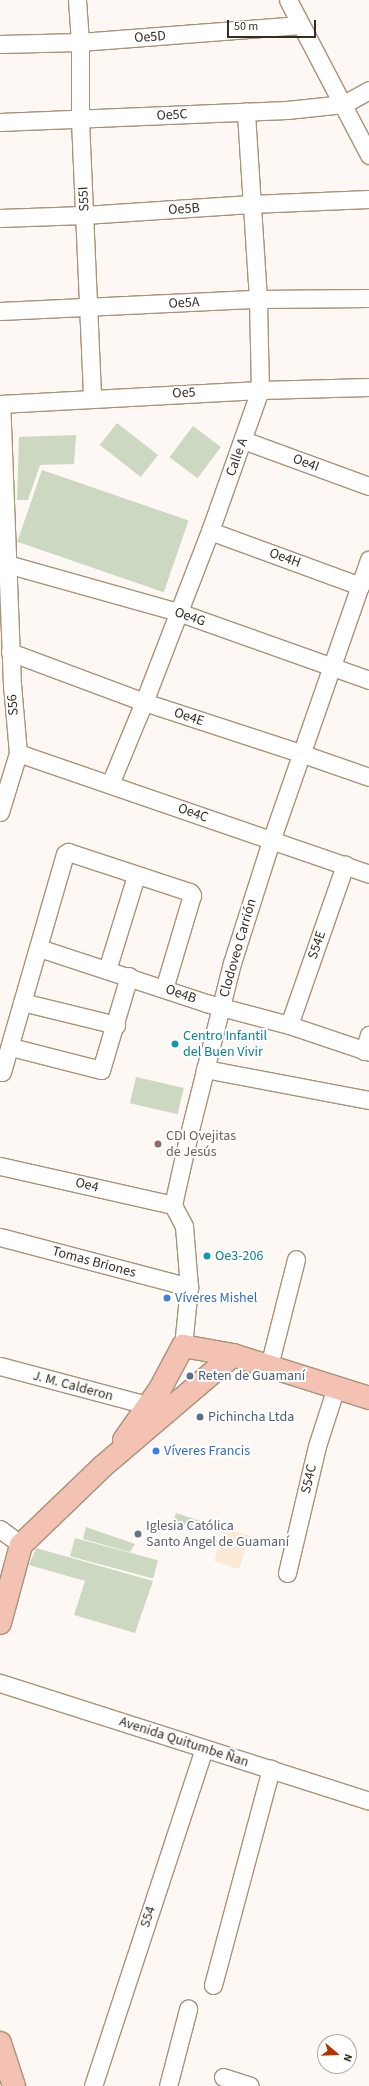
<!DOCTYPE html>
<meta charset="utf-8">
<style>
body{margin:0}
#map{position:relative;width:369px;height:2086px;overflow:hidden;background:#fdf8f3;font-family:"Source Sans 3",sans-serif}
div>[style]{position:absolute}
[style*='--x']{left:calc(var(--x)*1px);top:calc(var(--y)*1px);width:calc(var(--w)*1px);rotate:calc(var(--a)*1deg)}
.built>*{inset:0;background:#fce9d6;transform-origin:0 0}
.green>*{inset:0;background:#ccd8c2;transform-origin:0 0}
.roads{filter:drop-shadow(1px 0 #aa927a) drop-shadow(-1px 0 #aa927a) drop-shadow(0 1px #aa927a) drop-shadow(0 -1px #aa927a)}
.minor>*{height:17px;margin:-8.5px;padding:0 8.5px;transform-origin:8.5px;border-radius:8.5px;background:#fff}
.major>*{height:22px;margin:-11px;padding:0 11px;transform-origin:11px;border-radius:11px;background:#f3c2b3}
.dots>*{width:11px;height:11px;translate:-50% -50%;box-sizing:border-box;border:2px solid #fff;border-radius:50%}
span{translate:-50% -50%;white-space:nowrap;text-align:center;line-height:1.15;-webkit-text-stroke:4px #fff;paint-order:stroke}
.street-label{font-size:14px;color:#362d22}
.culture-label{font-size:14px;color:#0d838f}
.left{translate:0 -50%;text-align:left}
.education-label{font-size:14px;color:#785e54}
.shop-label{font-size:14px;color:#366cbe}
.service-label{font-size:14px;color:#4e5e75}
.worship-label{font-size:14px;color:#5b616d}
.north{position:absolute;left:317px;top:2034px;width:40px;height:40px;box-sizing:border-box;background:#fff;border:1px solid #afaba7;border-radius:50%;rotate:109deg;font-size:11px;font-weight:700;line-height:16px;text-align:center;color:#362d22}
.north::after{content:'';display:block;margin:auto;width:14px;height:18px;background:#ba3100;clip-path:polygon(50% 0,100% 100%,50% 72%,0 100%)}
.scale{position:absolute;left:227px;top:20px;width:89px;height:18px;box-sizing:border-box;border:2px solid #362d22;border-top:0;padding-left:5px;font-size:12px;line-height:14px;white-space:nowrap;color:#362d22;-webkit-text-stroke:3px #fff;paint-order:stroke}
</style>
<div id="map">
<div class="built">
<i style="left:225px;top:1528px;width:26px;height:35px;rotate:18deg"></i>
</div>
<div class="green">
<i style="left:117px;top:423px;width:52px;height:28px;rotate:38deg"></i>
<i style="left:193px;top:426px;width:35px;height:39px;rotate:37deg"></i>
<i style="clip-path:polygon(76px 435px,74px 464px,40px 465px,28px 500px,17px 500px,19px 437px)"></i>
<i style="left:42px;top:470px;width:155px;height:76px;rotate:19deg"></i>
<i style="left:136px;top:1077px;width:49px;height:27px;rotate:13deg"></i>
<i style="left:176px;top:1513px;width:29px;height:9px;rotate:18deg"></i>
<i style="clip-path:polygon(86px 1527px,135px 1544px,130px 1552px,83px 1539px)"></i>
<i style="left:75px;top:1538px;width:86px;height:19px;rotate:15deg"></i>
<i style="clip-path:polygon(36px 1548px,153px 1581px,135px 1633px,74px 1615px,85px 1581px,29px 1565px)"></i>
</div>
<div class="roads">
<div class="minor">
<i style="--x:77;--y:0;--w:42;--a:85.9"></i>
<i style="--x:80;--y:42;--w:78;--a:90"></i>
<i style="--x:80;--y:120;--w:278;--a:87.5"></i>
<i style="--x:288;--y:0;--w:175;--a:62.4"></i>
<i style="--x:0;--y:44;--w:80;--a:-1.4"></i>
<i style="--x:80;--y:42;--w:221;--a:-4.4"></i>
<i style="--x:0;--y:122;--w:287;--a:-2.4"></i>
<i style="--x:287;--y:110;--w:57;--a:-6"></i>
<i style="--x:344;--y:104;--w:29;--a:-29"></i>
<i style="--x:0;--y:218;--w:84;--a:-2"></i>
<i style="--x:84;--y:215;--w:167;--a:-3.8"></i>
<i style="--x:251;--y:204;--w:118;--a:-2.4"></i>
<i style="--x:0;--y:311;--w:258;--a:-2.7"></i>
<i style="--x:258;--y:299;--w:111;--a:-0.5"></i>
<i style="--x:0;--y:404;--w:260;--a:-3.1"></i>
<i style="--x:260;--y:390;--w:109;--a:-1.6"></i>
<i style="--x:243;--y:440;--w:134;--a:20.1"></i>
<i style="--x:210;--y:531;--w:160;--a:20.1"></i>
<i style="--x:7;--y:564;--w:178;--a:15.7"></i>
<i style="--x:178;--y:612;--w:203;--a:19.6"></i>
<i style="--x:10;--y:652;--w:143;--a:20.5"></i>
<i style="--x:144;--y:702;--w:167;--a:18.1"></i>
<i style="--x:303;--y:754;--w:70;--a:19.2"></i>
<i style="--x:18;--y:753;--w:371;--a:19"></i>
<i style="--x:110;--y:784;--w:89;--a:-67.5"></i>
<i style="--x:144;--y:702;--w:183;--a:-68.9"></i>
<i style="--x:210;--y:531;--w:150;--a:-70.5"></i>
<i style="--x:260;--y:390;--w:91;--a:-91.3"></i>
<i style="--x:258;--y:299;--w:188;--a:-93.7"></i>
<i style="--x:0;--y:812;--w:62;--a:-73"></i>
<i style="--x:18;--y:753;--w:68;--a:-95"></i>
<i style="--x:12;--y:685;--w:281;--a:-92.2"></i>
<i style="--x:39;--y:948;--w:176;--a:18.2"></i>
<i style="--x:206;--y:1003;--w:86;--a:14.8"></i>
<i style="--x:289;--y:1025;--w:84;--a:18.6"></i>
<i style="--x:107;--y:970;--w:98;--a:-72.9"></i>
<i style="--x:22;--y:1002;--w:97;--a:13.7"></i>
<i style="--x:289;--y:1025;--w:170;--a:-70.7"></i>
<i style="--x:11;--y:1047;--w:93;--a:14.3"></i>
<i style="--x:101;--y:1070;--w:98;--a:-73.4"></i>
<i style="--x:364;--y:1051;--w:17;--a:-73"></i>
<i style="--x:205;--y:1069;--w:167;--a:10.7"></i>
<i style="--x:2;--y:1072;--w:227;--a:-73.9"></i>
<i style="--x:65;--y:854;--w:4;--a:-34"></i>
<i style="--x:68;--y:852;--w:128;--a:18.2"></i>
<i style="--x:190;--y:892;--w:4;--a:56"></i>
<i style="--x:192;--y:895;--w:98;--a:106.6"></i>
<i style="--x:0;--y:1166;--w:177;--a:12.7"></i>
<i style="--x:0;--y:1237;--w:196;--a:14.8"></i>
<i style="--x:183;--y:1346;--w:59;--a:-84.2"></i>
<i style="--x:189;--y:1287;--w:61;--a:-94.7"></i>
<i style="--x:184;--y:1226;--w:24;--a:-118"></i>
<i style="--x:173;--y:1205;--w:69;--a:-77.4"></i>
<i style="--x:188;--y:1138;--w:180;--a:-75.9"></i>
<i style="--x:232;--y:963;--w:128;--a:-72.3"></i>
<i style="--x:271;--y:841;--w:298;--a:-70.8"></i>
<i style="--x:0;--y:1366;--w:152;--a:14.9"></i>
<i style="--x:269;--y:1366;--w:110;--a:-75.8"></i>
<i style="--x:0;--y:1529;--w:26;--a:37"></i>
<i style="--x:287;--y:1573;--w:130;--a:-76.7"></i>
<i style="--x:317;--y:1446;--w:62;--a:-72.1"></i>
<i style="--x:0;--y:1683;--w:387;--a:17.7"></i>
<i style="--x:213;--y:1985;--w:224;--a:-75"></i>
<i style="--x:223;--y:2077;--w:28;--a:18"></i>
<i style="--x:93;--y:2086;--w:355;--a:-71.8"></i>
<i style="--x:168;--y:2086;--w:80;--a:-75.4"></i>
</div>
<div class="major">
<i style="--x:124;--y:1440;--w:62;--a:-54.8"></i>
<i style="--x:160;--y:1389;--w:49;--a:-61.9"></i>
<i style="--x:183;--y:1346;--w:51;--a:10.2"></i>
<i style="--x:233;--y:1355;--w:143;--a:17.5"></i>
<i style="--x:0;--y:1623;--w:81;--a:-74.9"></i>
<i style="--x:21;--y:1545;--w:112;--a:-43.9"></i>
<i style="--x:102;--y:1467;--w:172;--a:-40.5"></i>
<i style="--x:0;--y:2043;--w:45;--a:72"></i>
</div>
</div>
<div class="dots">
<i style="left:175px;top:1044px;background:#0f9aa8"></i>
<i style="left:158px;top:1144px;background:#8d6e63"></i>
<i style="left:207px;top:1256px;background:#0f9aa8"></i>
<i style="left:167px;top:1298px;background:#3f7fe0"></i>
<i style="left:190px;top:1376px;background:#5c6f8a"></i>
<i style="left:200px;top:1417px;background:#5c6f8a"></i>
<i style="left:156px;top:1451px;background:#3f7fe0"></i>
<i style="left:138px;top:1534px;background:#6b7280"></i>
</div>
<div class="street-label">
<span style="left:150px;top:37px;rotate:-4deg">Oe5D</span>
<span style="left:172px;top:115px;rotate:-3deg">Oe5C</span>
<span style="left:84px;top:199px;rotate:-93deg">S55I</span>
<span style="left:184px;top:209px;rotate:-4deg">Oe5B</span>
<span style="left:184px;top:303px;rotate:-3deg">Oe5A</span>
<span style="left:184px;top:393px;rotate:-3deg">Oe5</span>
<span style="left:237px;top:457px;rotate:-70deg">Calle A</span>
<span style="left:306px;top:463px;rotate:20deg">Oe4I</span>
<span style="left:285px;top:558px;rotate:20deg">Oe4H</span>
<span style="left:190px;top:617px;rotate:19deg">Oe4G</span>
<span style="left:13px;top:705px;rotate:-95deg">S56</span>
<span style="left:189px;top:717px;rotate:18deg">Oe4E</span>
<span style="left:193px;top:813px;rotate:20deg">Oe4C</span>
<span style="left:317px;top:945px;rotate:-71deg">S54E</span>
<span style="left:238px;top:948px;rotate:-74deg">Clodoveo Carrión</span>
<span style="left:181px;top:994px;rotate:19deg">Oe4B</span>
<span style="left:87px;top:1185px;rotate:13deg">Oe4</span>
<span style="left:94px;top:1262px;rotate:15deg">Tomas Briones</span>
<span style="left:73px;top:1386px;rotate:15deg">J. M. Calderon</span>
<span style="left:309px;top:1479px;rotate:-77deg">S54C</span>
<span style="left:184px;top:1742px;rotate:18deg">Avenida Quitumbe Ñan</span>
<span style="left:148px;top:1917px;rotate:-72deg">S54</span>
</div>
<div class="culture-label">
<span class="left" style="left:183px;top:1044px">Centro Infantil<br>del Buen Vivir</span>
<span class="left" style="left:215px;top:1256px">Oe3-206</span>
</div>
<div class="education-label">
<span class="left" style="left:166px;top:1144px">CDI Ovejitas<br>de Jesús</span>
</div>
<div class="shop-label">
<span class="left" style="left:175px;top:1298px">Víveres Mishel</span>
<span class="left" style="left:164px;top:1451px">Víveres Francis</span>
</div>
<div class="service-label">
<span class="left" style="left:198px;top:1376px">Reten de Guamaní</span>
<span class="left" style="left:208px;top:1417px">Pichincha Ltda</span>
</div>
<div class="worship-label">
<span class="left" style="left:146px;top:1534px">Iglesia Católica<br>Santo Angel de Guamaní</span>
</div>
<div class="north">N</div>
<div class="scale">50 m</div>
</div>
